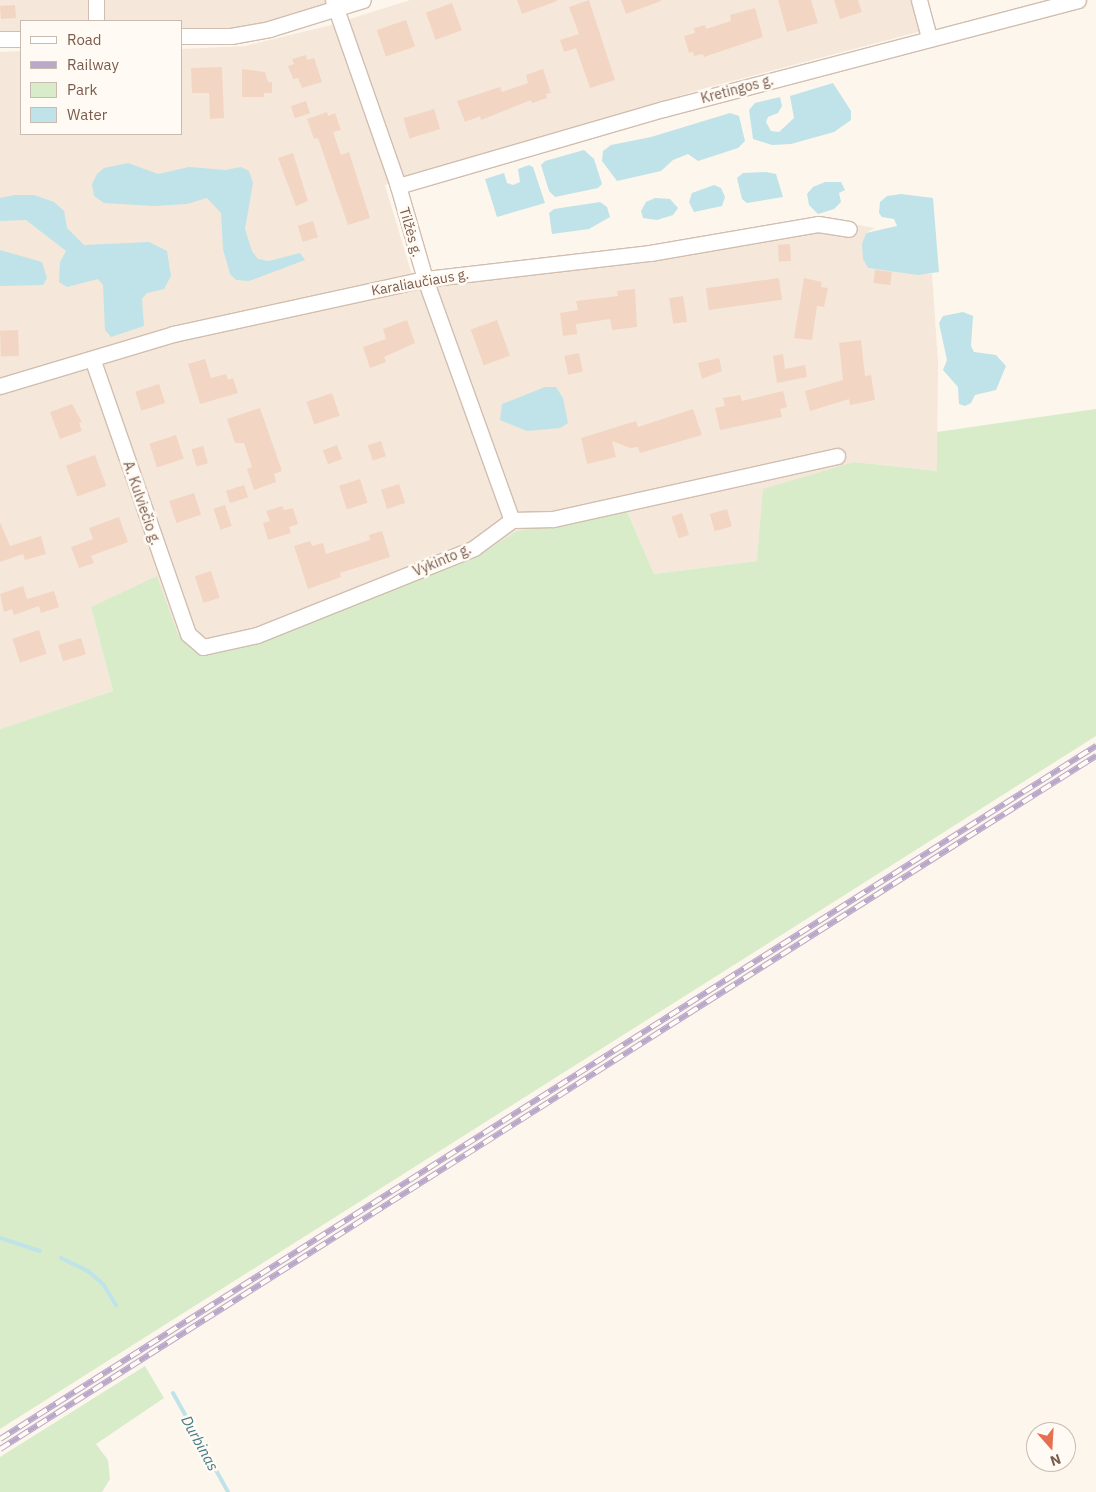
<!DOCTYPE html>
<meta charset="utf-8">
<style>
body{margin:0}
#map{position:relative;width:1096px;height:1492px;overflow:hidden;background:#fdf6ec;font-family:"IBM Plex Sans",sans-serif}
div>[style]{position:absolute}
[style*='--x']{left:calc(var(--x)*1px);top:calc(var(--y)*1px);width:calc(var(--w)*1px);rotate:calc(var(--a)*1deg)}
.residential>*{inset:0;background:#f5e8da}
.green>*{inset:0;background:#d8ecc9}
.water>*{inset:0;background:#bfe3e8}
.stream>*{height:4px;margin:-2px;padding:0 2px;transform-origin:2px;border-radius:2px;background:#bfe3e8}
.building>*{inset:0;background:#f3d5c3;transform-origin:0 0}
.roads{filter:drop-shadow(1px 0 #d1beb0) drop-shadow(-1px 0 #d1beb0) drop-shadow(0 1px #d1beb0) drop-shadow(0 -1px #d1beb0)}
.minor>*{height:15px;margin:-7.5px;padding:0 7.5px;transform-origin:7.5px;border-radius:7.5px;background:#fff}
.rail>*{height:5.5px;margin-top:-2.75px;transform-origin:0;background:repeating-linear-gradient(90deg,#fffaf3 0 11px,#b9a8c9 0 22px);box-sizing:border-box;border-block:1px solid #b9a8c9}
span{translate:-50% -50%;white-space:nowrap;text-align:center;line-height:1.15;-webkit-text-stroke:5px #fffaf3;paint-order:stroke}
.street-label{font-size:14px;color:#7a5c4d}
.water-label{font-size:15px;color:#437c86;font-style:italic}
.legend{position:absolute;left:20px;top:20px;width:162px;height:115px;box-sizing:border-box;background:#fffaf3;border:1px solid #cabbb1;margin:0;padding:6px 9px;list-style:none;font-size:15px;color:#7a5c4d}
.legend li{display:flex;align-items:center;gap:10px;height:25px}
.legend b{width:25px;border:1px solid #cabbb1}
.north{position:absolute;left:1026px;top:1422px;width:50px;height:50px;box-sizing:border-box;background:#fffaf3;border:1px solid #cabbb1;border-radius:50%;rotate:161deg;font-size:14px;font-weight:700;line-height:20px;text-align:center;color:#7a5c4d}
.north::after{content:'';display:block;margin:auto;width:18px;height:22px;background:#e76f51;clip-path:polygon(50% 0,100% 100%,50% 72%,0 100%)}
</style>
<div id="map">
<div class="residential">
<i style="clip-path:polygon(0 0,340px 0,264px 24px,230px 29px,181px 29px,181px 21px,21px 21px,21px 32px,0 32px)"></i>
<i style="clip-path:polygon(410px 0,912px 0,922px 31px,706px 88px,385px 185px,412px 275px,604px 253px,820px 218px,875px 228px,866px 233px,868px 268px,932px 274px,938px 362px,937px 471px,854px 462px,757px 561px,654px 574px,626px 509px,518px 531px,479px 555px,262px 640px,200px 655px,178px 634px,157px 577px,91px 607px,113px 691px,0 729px,0 52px,21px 51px,21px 134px,181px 134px,181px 49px,245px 46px,331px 25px)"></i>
</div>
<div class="green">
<i style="clip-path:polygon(1096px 409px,1096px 736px,0 1429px,0 729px,113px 691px,91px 607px,157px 576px,178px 634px,200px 655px,262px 640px,479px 555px,517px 531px,626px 509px,654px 574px,757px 561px,763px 489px,854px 462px,937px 471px,937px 432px)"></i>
<i style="clip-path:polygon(145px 1366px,164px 1398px,96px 1444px,108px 1460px,110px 1479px,102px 1492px,0 1492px,0 1457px)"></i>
</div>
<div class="water">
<i style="clip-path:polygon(833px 83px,851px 111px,851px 120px,834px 132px,791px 144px,772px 145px,753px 139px,749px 110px,755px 103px,780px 97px,782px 106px,778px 113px,768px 117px,766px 122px,771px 131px,779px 132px,794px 118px,790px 96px)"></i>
<i style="clip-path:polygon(730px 113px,739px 116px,745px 141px,738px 148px,698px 161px,688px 154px,673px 160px,661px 171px,617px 181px,602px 161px,603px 151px,611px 145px,651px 137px)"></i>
<i style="clip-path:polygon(584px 150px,594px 159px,602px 184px,598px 188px,555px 197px,549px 191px,541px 165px,545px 161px)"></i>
<i style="clip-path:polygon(128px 163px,158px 174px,189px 167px,225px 170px,241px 167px,249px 171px,253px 183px,245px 229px,252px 251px,258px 259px,269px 261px,300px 253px,305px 260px,249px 281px,236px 280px,230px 274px,223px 249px,221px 213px,207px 198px,187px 204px,154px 206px,104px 203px,94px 196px,92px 184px,97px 174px,104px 168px)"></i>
<i style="clip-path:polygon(529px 165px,533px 167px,545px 203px,497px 217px,485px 179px,504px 173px,507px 183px,513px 185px,520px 182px,518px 169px)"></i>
<i style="clip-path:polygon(766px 172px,776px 174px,783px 197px,747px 203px,742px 199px,737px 178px,743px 173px)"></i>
<i style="clip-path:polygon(825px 182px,841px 182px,845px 190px,839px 193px,841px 202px,834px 209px,818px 214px,809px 205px,807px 194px,813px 187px)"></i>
<i style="clip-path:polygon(714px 185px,721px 188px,725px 197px,722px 206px,694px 212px,689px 202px,692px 193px)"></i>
<i style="clip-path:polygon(901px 194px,933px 198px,939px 272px,918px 275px,868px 268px,863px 259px,862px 244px,866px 233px,897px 226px,894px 219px,882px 217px,879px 213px,880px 202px,887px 196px)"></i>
<i style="clip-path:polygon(14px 195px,34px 195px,54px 202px,64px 211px,67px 228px,84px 245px,149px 242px,167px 251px,171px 276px,164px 289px,147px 293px,142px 299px,144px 326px,111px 337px,105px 330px,103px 285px,98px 279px,67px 287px,59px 282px,60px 262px,66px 251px,26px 220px,0 221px,0 198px)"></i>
<i style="clip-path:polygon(655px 198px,670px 199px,678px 208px,673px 215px,657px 220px,643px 218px,641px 211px,646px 202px)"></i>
<i style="clip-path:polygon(600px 202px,607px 207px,610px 217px,589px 229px,552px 234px,549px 213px,554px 209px)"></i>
<i style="clip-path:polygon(0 250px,42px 262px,47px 278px,43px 285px,0 286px)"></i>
<i style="clip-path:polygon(963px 312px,973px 316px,971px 346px,974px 352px,996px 355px,1006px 366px,996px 390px,975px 395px,971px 403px,965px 406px,959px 404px,958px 387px,943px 370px,947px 360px,939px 323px,943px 316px)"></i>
<i style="clip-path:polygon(545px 387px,556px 387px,563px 398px,568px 423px,560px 428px,527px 431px,500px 420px,502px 404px)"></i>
</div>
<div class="stream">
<i style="--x:0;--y:1238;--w:42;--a:18"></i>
<i style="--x:61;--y:1258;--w:30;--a:26"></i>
<i style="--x:88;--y:1271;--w:20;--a:41"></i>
<i style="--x:103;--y:1284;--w:25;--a:58"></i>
<i style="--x:173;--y:1393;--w:113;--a:60.9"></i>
</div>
<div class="building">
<i style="clip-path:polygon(517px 0,556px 0,557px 1px,522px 14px)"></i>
<i style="clip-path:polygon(589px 0,615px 80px,590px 88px,576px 48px,564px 52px,560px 40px,579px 34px,569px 7px)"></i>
<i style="clip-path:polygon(621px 0,660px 0,661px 1px,626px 14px)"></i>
<i style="clip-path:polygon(778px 0,811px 0,818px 23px,787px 32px)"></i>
<i style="clip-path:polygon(834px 0,858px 0,862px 12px,840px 19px)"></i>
<i style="left:452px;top:3px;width:29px;height:28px;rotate:70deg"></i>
<i style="left:15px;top:5px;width:13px;height:15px;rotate:86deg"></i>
<i style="clip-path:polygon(755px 8px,763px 37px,704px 57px,703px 54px,694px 56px,693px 52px,689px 53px,684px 36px,695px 33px,694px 28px,705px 25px,706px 29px,731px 21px,730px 15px)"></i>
<i style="left:406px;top:20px;width:28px;height:31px;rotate:71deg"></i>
<i style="clip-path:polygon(306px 55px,307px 60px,314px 58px,322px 82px,302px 88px,298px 78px,293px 79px,288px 66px,294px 64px,292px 59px)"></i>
<i style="clip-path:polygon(222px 67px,224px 118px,210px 119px,209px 93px,192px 93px,191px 68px)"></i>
<i style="clip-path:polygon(242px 69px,265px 72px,268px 82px,272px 82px,272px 93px,264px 93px,264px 97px,242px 97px)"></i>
<i style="clip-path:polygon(543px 69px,551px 93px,546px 94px,547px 98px,532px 103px,531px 100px,481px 120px,480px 116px,465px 122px,457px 101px,500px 87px,502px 92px,528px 83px,526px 75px)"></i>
<i style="left:306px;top:101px;width:13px;height:16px;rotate:72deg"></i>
<i style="left:434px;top:109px;width:21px;height:32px;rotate:73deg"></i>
<i style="clip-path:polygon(327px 112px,328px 116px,335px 113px,341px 130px,333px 132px,341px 155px,349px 152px,370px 218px,348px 225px,318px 138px,314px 139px,307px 119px)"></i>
<i style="clip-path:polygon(293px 153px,308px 201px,296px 206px,278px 158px)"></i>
<i style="left:313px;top:221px;width:17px;height:16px;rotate:73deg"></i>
<i style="left:790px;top:244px;width:17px;height:12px;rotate:87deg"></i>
<i style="left:875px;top:270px;width:17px;height:13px;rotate:7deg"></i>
<i style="left:779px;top:278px;width:22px;height:74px;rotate:82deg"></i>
<i style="clip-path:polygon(804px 278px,822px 282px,821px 287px,828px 288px,824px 307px,817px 306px,812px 340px,794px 338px)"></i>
<i style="clip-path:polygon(635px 289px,637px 327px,612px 330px,610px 319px,576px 324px,577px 334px,563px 336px,560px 313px,578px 310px,576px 301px,618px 296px,617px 291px)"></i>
<i style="left:683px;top:296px;width:26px;height:14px;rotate:81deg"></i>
<i style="clip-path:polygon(407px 320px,415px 343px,384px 357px,386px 362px,370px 368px,363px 347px,386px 339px,383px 329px)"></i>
<i style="left:497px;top:320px;width:38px;height:28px;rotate:70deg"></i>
<i style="left:18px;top:330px;width:26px;height:18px;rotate:88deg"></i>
<i style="clip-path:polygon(861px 340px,865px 376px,871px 375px,875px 400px,850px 405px,849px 399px,810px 411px,805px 391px,843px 380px,839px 343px)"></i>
<i style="left:579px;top:353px;width:19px;height:15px;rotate:78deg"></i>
<i style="clip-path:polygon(783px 354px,785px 369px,805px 365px,807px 377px,777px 383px,773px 356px)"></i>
<i style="clip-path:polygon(719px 358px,722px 371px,702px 379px,698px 363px)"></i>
<i style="clip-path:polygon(205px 359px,211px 378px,226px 374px,228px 380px,233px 378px,238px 393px,200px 404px,188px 364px)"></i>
<i style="left:159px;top:384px;width:20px;height:25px;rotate:72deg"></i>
<i style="clip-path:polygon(783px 391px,787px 407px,780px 409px,782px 417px,720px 430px,715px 408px,725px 406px,723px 398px,740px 395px,742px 401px)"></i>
<i style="left:332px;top:393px;width:24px;height:27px;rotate:71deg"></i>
<i style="clip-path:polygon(72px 404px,82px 422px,79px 423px,82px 431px,60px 439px,50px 412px)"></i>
<i style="clip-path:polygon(260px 408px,282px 471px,274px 474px,276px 482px,254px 490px,247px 469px,252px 467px,244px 443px,235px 443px,227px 419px)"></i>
<i style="clip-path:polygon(693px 409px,702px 435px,640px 453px,638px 447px,630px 448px,612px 441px,616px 457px,587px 464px,581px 438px,636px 421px,638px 427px)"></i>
<i style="left:176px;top:435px;width:25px;height:28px;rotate:72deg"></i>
<i style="left:381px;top:441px;width:16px;height:14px;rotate:72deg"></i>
<i style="left:337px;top:445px;width:15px;height:15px;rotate:70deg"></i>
<i style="left:203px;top:446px;width:18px;height:12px;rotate:74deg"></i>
<i style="left:95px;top:455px;width:33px;height:31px;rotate:70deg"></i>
<i style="left:360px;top:479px;width:25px;height:22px;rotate:72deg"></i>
<i style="left:399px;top:484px;width:20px;height:19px;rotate:72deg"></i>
<i style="left:244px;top:485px;width:13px;height:19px;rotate:72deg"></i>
<i style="left:194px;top:493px;width:23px;height:26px;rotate:72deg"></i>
<i style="left:225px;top:505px;width:22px;height:12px;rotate:72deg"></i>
<i style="clip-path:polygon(282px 506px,284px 510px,293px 508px,298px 524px,289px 527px,291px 533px,268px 540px,263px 523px,270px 521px,266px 511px)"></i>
<i style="left:727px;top:509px;width:18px;height:18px;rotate:74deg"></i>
<i style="left:682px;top:513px;width:23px;height:11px;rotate:72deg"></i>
<i style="clip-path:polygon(119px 517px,128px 542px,91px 556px,94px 563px,79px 568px,71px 547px,93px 539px,89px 528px)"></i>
<i style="clip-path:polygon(0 522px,10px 546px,41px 536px,46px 554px,25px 560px,23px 554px,0 562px)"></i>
<i style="clip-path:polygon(382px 531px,390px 557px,340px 573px,341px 577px,308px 589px,294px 546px,310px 541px,312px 546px,323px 543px,326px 554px,370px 540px,369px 535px)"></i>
<i style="left:211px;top:571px;width:28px;height:17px;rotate:72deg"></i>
<i style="clip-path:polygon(23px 586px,27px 599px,54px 591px,59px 607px,41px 613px,39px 606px,14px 615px,12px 609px,4px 612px,0 594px)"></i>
<i style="left:39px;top:630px;width:25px;height:28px;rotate:72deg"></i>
<i style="left:81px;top:638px;width:17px;height:24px;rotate:73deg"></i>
</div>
<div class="roads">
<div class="minor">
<i style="--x:333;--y:0;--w:197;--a:70.7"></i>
<i style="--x:398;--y:186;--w:97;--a:73.8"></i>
<i style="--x:425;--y:279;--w:256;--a:70.2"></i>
<i style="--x:919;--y:0;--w:38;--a:75"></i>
<i style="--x:96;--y:21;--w:21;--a:-90"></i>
<i style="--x:181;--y:36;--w:50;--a:0"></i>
<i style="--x:231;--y:36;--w:39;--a:-10"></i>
<i style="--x:269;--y:29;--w:98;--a:-17.1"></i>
<i style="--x:0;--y:39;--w:21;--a:0"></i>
<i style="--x:398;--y:186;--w:276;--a:-16.2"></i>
<i style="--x:663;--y:109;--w:429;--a:-14.7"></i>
<i style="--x:93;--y:361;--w:289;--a:70.8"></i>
<i style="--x:188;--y:634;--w:20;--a:41"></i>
<i style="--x:203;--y:647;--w:55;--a:-12.5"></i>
<i style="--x:257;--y:635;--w:234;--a:-21.8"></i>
<i style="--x:474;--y:548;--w:47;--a:-36.4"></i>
<i style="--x:512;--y:520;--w:41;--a:-1.4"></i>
<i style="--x:553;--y:519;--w:291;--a:-12.5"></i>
<i style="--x:0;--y:386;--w:181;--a:-16.7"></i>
<i style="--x:173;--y:334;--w:258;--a:-12.3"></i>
<i style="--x:425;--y:279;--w:226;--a:-6.6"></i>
<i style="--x:650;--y:253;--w:170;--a:-9.8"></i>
<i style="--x:818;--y:224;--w:31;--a:9"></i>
</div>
</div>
<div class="rail">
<i style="--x:0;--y:1439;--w:1297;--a:-32.31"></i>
<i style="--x:0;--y:1449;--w:1297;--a:-32.31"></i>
</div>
<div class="street-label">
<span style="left:737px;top:89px;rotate:-15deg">Kretingos g.</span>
<span style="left:411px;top:232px;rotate:74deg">Tilžės g.</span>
<span style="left:420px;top:282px;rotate:-10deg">Karaliaučiaus g.</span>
<span style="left:142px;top:503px;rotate:71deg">A. Kulviečio g.</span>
<span style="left:442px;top:560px;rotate:-23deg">Vykinto g.</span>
</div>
<div class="water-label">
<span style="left:200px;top:1443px;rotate:61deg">Durbinas</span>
</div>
<ul class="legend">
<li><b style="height:6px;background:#fff"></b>Road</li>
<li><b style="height:6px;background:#b9a8c9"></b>Railway</li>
<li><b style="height:14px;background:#d8ecc9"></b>Park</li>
<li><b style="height:14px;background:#bfe3e8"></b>Water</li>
</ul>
<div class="north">N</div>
</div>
